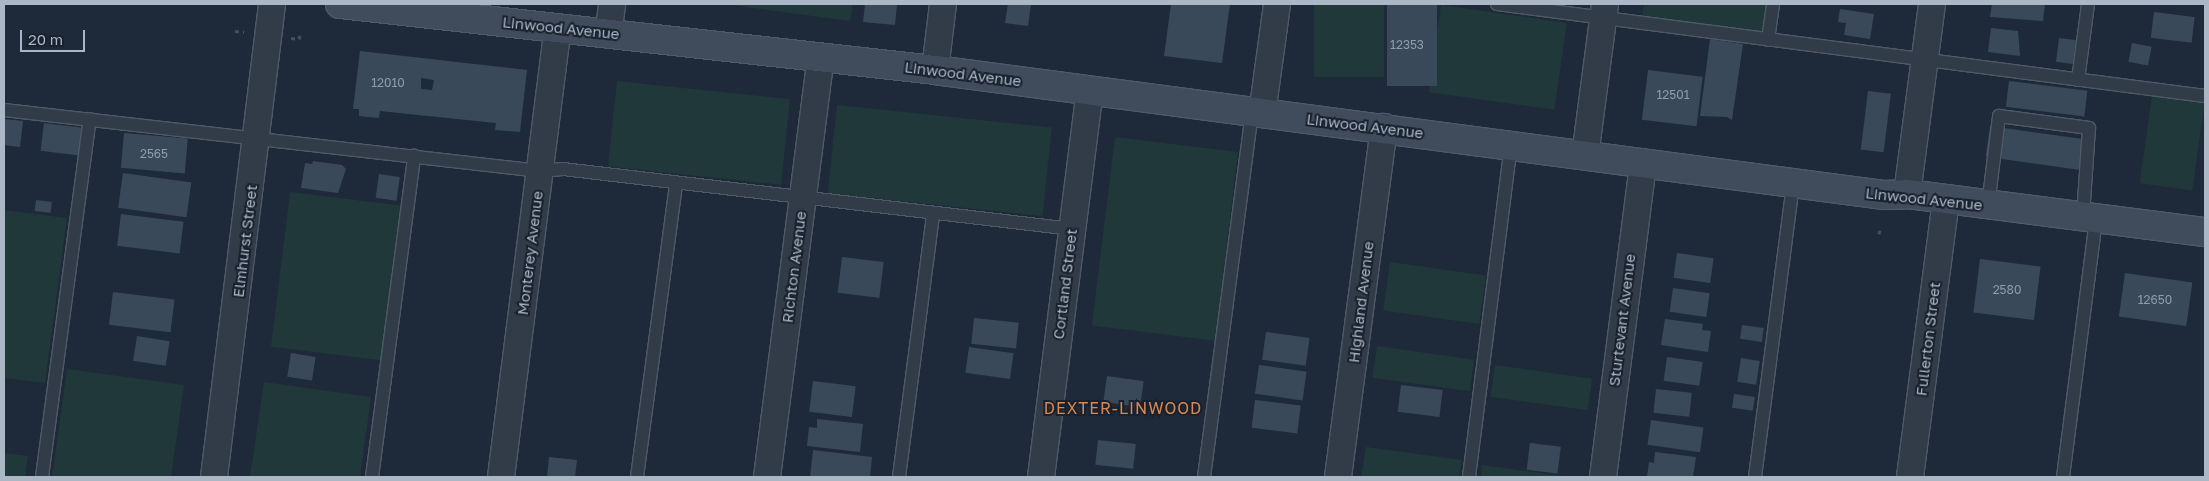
<!DOCTYPE html>
<style>
body{margin:0}
#map{position:relative;width:2209px;height:481px;overflow:hidden;background:#1e2a39;font-family:"Golos Text",sans-serif}
div>[style]{position:absolute}
[style*='--x']{left:calc(var(--x)*1px);top:calc(var(--y)*1px);width:calc(var(--w)*1px);rotate:calc(var(--a)*1deg)}
.green>*{inset:0;background:#20383a;transform-origin:0 0}
.building>*{inset:0;background:#3a4959;transform-origin:0 0}
.path>*{height:3px;margin-top:-1.5px;transform-origin:0;background:repeating-linear-gradient(90deg,#3e5557 0 4px,transparent 0 8px)}
.roads{filter:drop-shadow(1px 0 #4f5a67) drop-shadow(-1px 0 #4f5a67) drop-shadow(0 1px #4f5a67) drop-shadow(0 -1px #4f5a67)}
.lane>*{height:12px;margin:-6px;padding:0 6px;transform-origin:6px;border-radius:6px;background:#323c49}
.street>*{height:26px;margin:-13px;padding:0 13px;transform-origin:13px;border-radius:13px;background:#323c49}
.secondary>*{height:28px;margin:-14px;padding:0 14px;transform-origin:14px;border-radius:14px;background:#404b5c}
span{translate:-50% -50%;white-space:nowrap;text-align:center;line-height:1.15;-webkit-text-stroke:4px #18212d;paint-order:stroke}
.number-label{font-size:12px;color:#909cab}
.number-label span{-webkit-text-stroke-width:0}
.street-label{font-size:15px;color:#acb7c6}
.neighbourhood-label{font-size:16px;color:#db8952;letter-spacing:1px}
.frame{position:absolute;inset:0;border:5px solid #acb7c6;pointer-events:none}
.scale{position:absolute;left:20px;top:30px;width:65px;height:22px;box-sizing:border-box;border:2px solid #acb7c6;border-top:0;padding-left:6px;font-size:15px;line-height:18px;white-space:nowrap;color:#acb7c6;-webkit-text-stroke:4px #18212d;paint-order:stroke}
</style>
<div id="map">
<div class="green">
<i style="clip-path:polygon(723px 4px,853px 4px,850px 21px)"></i>
<i style="left:1314px;top:4px;width:70px;height:73px"></i>
<i style="clip-path:polygon(1644px 4px,1767px 4px,1762px 35px,1642px 18px)"></i>
<i style="left:1441px;top:5px;width:127px;height:88px;rotate:8deg"></i>
<i style="left:617px;top:81px;width:174px;height:86px;rotate:6deg"></i>
<i style="left:2152px;top:96px;width:53px;height:88px;rotate:8deg"></i>
<i style="left:837px;top:105px;width:216px;height:89px;rotate:6deg"></i>
<i style="left:1115px;top:137px;width:124px;height:190px;rotate:7deg"></i>
<i style="left:290px;top:192px;width:113px;height:156px;rotate:7deg"></i>
<i style="clip-path:polygon(4px 210px,67px 218px,45px 383px,4px 378px)"></i>
<i style="left:1390px;top:262px;width:97px;height:49px;rotate:8deg"></i>
<i style="left:1377px;top:346px;width:98px;height:32px;rotate:8deg"></i>
<i style="left:1495px;top:365px;width:98px;height:32px;rotate:8deg"></i>
<i style="clip-path:polygon(67px 369px,184px 385px,171px 477px,52px 477px)"></i>
<i style="clip-path:polygon(264px 382px,371px 397px,360px 477px,250px 477px)"></i>
<i style="clip-path:polygon(1366px 447px,1462px 460px,1459px 477px,1361px 477px)"></i>
<i style="clip-path:polygon(4px 453px,28px 456px,25px 477px,4px 477px)"></i>
<i style="clip-path:polygon(1482px 465px,1569px 477px,1481px 477px)"></i>
</div>
<div class="building">
<i style="clip-path:polygon(865px 4px,897px 4px,895px 25px,863px 22px)"></i>
<i style="clip-path:polygon(1008px 4px,1031px 4px,1028px 26px,1005px 23px)"></i>
<i style="clip-path:polygon(1171px 4px,1230px 4px,1222px 63px,1164px 56px)"></i>
<i style="left:1387px;top:4px;width:50px;height:82px"></i>
<i style="clip-path:polygon(1992px 4px,2045px 4px,2043px 21px,1990px 17px)"></i>
<i style="clip-path:polygon(1840px 9px,1874px 14px,1870px 39px,1844px 35px,1846px 23px,1838px 22px)"></i>
<i style="left:2154px;top:12px;width:41px;height:26px;rotate:7deg"></i>
<i style="clip-path:polygon(1991px 28px,2018px 31px,2020px 56px,1988px 52px)"></i>
<i style="left:2059px;top:38px;width:17px;height:24px;rotate:7deg"></i>
<i style="clip-path:polygon(1710px 39px,1743px 44px,1732px 120px,1727px 117px,1700px 116px)"></i>
<i style="left:2132px;top:43px;width:20px;height:19px;rotate:11deg"></i>
<i style="clip-path:polygon(evenodd,360px 51px,527px 70px,520px 132px,495px 130px,496px 123px,418px 115px,380px 111px,379px 118px,359px 116px,359px 109px,353px 109px,360px 51px,421px 78px,434px 80px,432px 90px,421px 89px,421px 78px)"></i>
<i style="left:1648px;top:70px;width:55px;height:50px;rotate:7deg"></i>
<i style="left:2009px;top:81px;width:79px;height:26px;rotate:7deg"></i>
<i style="left:1868px;top:91px;width:23px;height:59px;rotate:7deg"></i>
<i style="clip-path:polygon(4px 119px,23px 121px,20px 147px,4px 145px)"></i>
<i style="left:44px;top:123px;width:39px;height:28px;rotate:7deg"></i>
<i style="left:1990px;top:126px;width:103px;height:31px;rotate:8deg"></i>
<i style="left:124px;top:133px;width:64px;height:35px;rotate:5deg"></i>
<i style="clip-path:polygon(313px 161px,342px 165px,346px 169px,338px 193px,301px 188px,305px 163px,312px 164px)"></i>
<i style="left:123px;top:173px;width:69px;height:35px;rotate:8deg"></i>
<i style="left:379px;top:174px;width:21px;height:24px;rotate:8deg"></i>
<i style="left:36px;top:200px;width:16px;height:11px;rotate:7deg"></i>
<i style="left:121px;top:214px;width:63px;height:32px;rotate:7deg"></i>
<i style="left:1677px;top:253px;width:37px;height:25px;rotate:8deg"></i>
<i style="left:842px;top:257px;width:42px;height:36px;rotate:7deg"></i>
<i style="left:1980px;top:259px;width:61px;height:54px;rotate:7deg"></i>
<i style="left:2125px;top:273px;width:68px;height:44px;rotate:8deg"></i>
<i style="left:1673px;top:288px;width:37px;height:24px;rotate:8deg"></i>
<i style="left:113px;top:292px;width:62px;height:33px;rotate:7deg"></i>
<i style="left:974px;top:318px;width:45px;height:26px;rotate:6deg"></i>
<i style="clip-path:polygon(1665px 319px,1703px 324px,1702px 330px,1711px 331px,1708px 352px,1661px 345px)"></i>
<i style="left:1742px;top:325px;width:22px;height:14px;rotate:8deg"></i>
<i style="left:1266px;top:332px;width:44px;height:28px;rotate:8deg"></i>
<i style="left:137px;top:336px;width:33px;height:25px;rotate:9deg"></i>
<i style="left:969px;top:347px;width:45px;height:26px;rotate:8deg"></i>
<i style="left:291px;top:353px;width:25px;height:24px;rotate:9deg"></i>
<i style="left:1667px;top:357px;width:36px;height:24px;rotate:8deg"></i>
<i style="left:1741px;top:358px;width:19px;height:24px;rotate:9deg"></i>
<i style="left:1259px;top:365px;width:48px;height:29px;rotate:8deg"></i>
<i style="left:1107px;top:376px;width:37px;height:26px;rotate:8deg"></i>
<i style="left:813px;top:381px;width:43px;height:31px;rotate:7deg"></i>
<i style="left:1401px;top:385px;width:42px;height:27px;rotate:7deg"></i>
<i style="left:1656px;top:389px;width:36px;height:24px;rotate:6deg"></i>
<i style="left:1734px;top:394px;width:21px;height:14px;rotate:8deg"></i>
<i style="left:1255px;top:400px;width:46px;height:28px;rotate:7deg"></i>
<i style="clip-path:polygon(817px 419px,863px 424px,860px 452px,807px 446px,809px 427px,817px 428px)"></i>
<i style="left:1651px;top:420px;width:53px;height:25px;rotate:8deg"></i>
<i style="left:1098px;top:440px;width:38px;height:25px;rotate:6deg"></i>
<i style="left:1530px;top:443px;width:31px;height:27px;rotate:7deg"></i>
<i style="clip-path:polygon(813px 450px,872px 457px,870px 477px,810px 477px)"></i>
<i style="clip-path:polygon(1655px 452px,1696px 457px,1693px 477px,1647px 477px,1649px 462px,1654px 463px)"></i>
<i style="clip-path:polygon(549px 457px,577px 460px,575px 477px,547px 477px)"></i>
</div>
<div class="path">
<i style="--x:235;--y:31;--w:9;--a:6"></i>
<i style="--x:291;--y:38;--w:8;--a:7"></i>
<i style="--x:299;--y:39;--w:4;--a:-76"></i>
<i style="--x:1879;--y:234;--w:5;--a:-79"></i>
</div>
<div class="roads">
<div class="lane">
<i style="--x:1497;--y:4;--w:714;--a:7.4"></i>
<i style="--x:1768;--y:40;--w:36;--a:-82"></i>
<i style="--x:2078;--y:80;--w:77;--a:-82.5"></i>
<i style="--x:4;--y:110;--w:539;--a:6.49"></i>
<i style="--x:540;--y:171;--w:23;--a:-5"></i>
<i style="--x:563;--y:169;--w:513;--a:6.72"></i>
<i style="--x:1988;--y:206;--w:91;--a:-83"></i>
<i style="--x:1999;--y:116;--w:91;--a:7.6"></i>
<i style="--x:2089;--y:128;--w:89;--a:93.9"></i>
<i style="--x:42;--y:477;--w:361;--a:-82.4"></i>
<i style="--x:372;--y:477;--w:324;--a:-82.5"></i>
<i style="--x:637;--y:477;--w:296;--a:-82.4"></i>
<i style="--x:899;--y:477;--w:265;--a:-82.6"></i>
<i style="--x:1204;--y:477;--w:368;--a:-82.5"></i>
<i style="--x:1469;--y:477;--w:335;--a:-82.8"></i>
<i style="--x:1755;--y:477;--w:296;--a:-82.6"></i>
<i style="--x:2063;--y:477;--w:260;--a:-82.7"></i>
</div>
<div class="street">
<i style="--x:608;--y:34;--w:30;--a:-82"></i>
<i style="--x:935;--y:70;--w:66;--a:-83.1"></i>
<i style="--x:1262;--y:114;--w:111;--a:-82.2"></i>
<i style="--x:1585;--y:156;--w:153;--a:-82.5"></i>
<i style="--x:1907;--y:194;--w:192;--a:-82.5"></i>
<i style="--x:214;--y:477;--w:477;--a:-83"></i>
<i style="--x:501;--y:477;--w:453;--a:-82.8"></i>
<i style="--x:767;--y:477;--w:423;--a:-82.7"></i>
<i style="--x:1041;--y:477;--w:389;--a:-82.8"></i>
<i style="--x:1338;--y:477;--w:353;--a:-82.5"></i>
<i style="--x:1603;--y:477;--w:317;--a:-82.7"></i>
<i style="--x:1910;--y:477;--w:278;--a:-82.6"></i>
</div>
<div class="secondary">
<i style="--x:340;--y:4;--w:599;--a:6.33"></i>
<i style="--x:935;--y:70;--w:956;--a:7.51"></i>
<i style="--x:1883;--y:195;--w:24;--a:-2"></i>
<i style="--x:1907;--y:194;--w:300;--a:7.3"></i>
</div>
</div>
<div class="number-label">
<span style="left:1407px;top:45px">12353</span>
<span style="left:388px;top:83px">12010</span>
<span style="left:1673px;top:95px">12501</span>
<span style="left:154px;top:154px">2565</span>
<span style="left:2007px;top:290px">2580</span>
<span style="left:2155px;top:300px">12650</span>
</div>
<div class="street-label">
<span style="left:561px;top:28px;rotate:6deg">Linwood Avenue</span>
<span style="left:963px;top:74px;rotate:7deg">Linwood Avenue</span>
<span style="left:1365px;top:126px;rotate:7deg">Linwood Avenue</span>
<span style="left:1924px;top:199px;rotate:6deg">Linwood Avenue</span>
<span style="left:245px;top:241px;rotate:-83deg">Elmhurst Street</span>
<span style="left:530px;top:253px;rotate:-83deg">Monterey Avenue</span>
<span style="left:794px;top:267px;rotate:-83deg">Richton Avenue</span>
<span style="left:1065px;top:284px;rotate:-83deg">Cortland Street</span>
<span style="left:1361px;top:302px;rotate:-83deg">Highland Avenue</span>
<span style="left:1622px;top:320px;rotate:-83deg">Sturtevant Avenue</span>
<span style="left:1928px;top:339px;rotate:-83deg">Fullerton Street</span>
</div>
<div class="neighbourhood-label">
<span style="left:1123px;top:408px">DEXTER-LINWOOD</span>
</div>
<div class="frame"></div>
<div class="scale">20 m</div>
</div>
